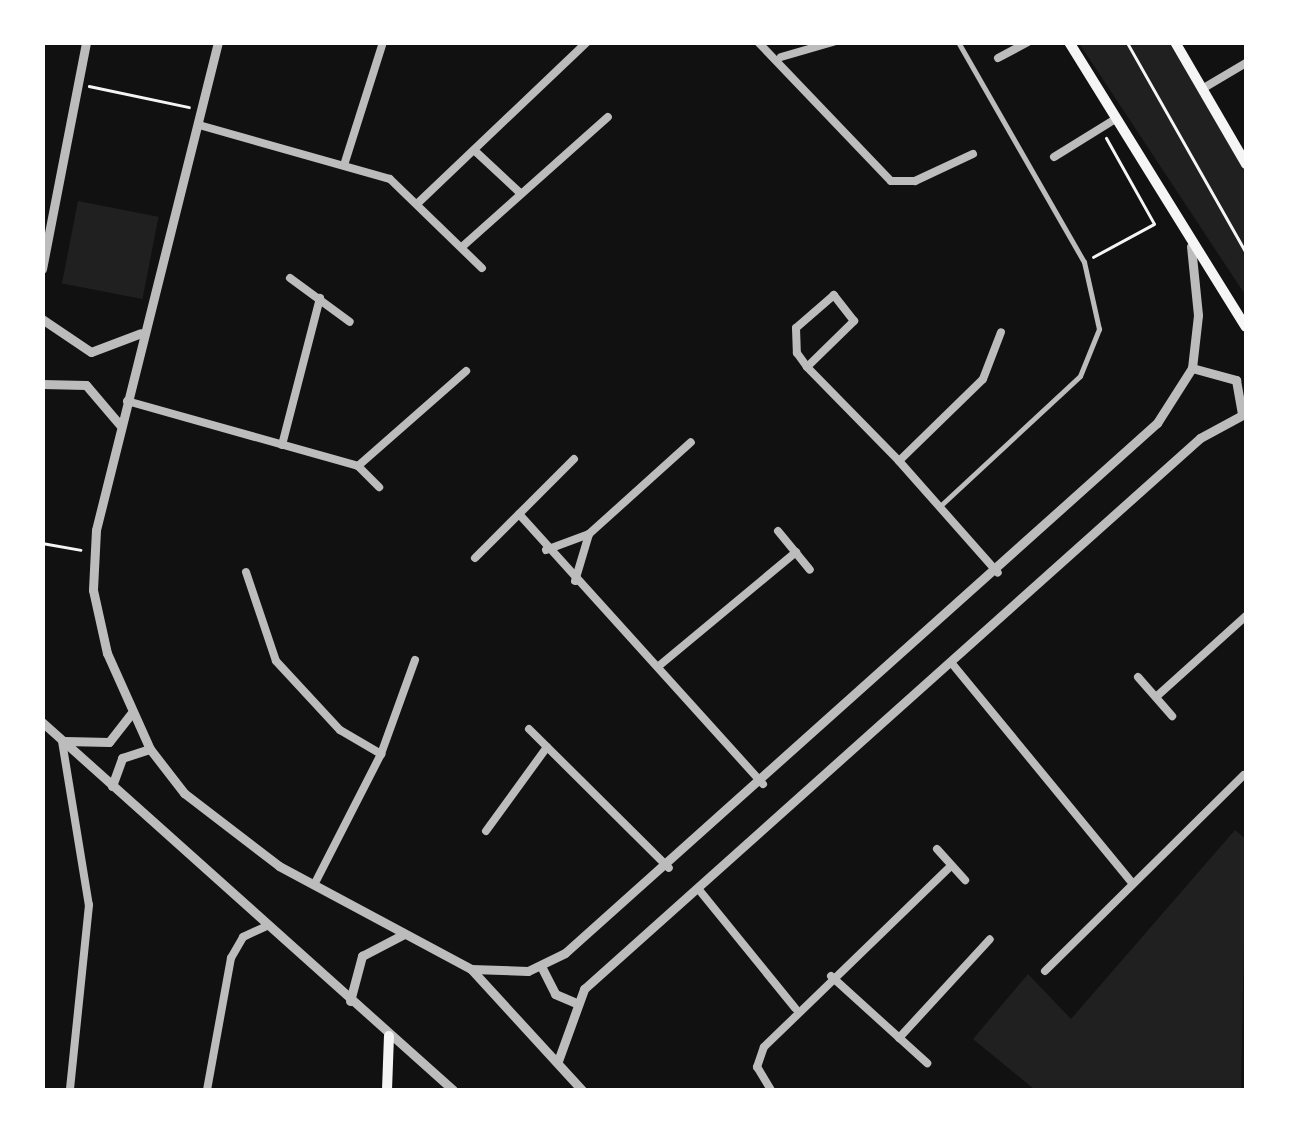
<!DOCTYPE html>
<style>
body{margin:0}
#map{position:relative;width:1289px;height:1133px;overflow:hidden;background:#111;font-family:"PT Serif",serif}
div>[style]{position:absolute}
[style*='--x']{left:calc(var(--x)*1px);top:calc(var(--y)*1px);width:calc(var(--w)*1px);rotate:calc(var(--a)*1deg)}
.green>*{inset:0;background:#202020;transform-origin:0 0}
.path>*{height:2.5px;margin:-1.25px;padding:0 1.25px;transform-origin:1.25px;border-radius:1.25px;background:#f5f5f5}
.pedestrian>*{height:5px;margin:-2.5px;padding:0 2.5px;transform-origin:2.5px;border-radius:2.5px;background:#bcbcbc}
.minor>*{height:8px;margin:-4px;padding:0 4px;transform-origin:4px;border-radius:4px;background:#bcbcbc}
.tertiary>*{height:9px;margin:-4.5px;padding:0 4.5px;transform-origin:4.5px;border-radius:4.5px;background:#bcbcbc}
.secondary>*{height:10px;margin:-5px;padding:0 5px;transform-origin:5px;border-radius:5px;background:#f5f5f5}
span{translate:-50% -50%;white-space:nowrap;text-align:center;line-height:1.15;-webkit-text-stroke:9px #fff;paint-order:stroke}
.frame{position:absolute;inset:0;border:45px solid #fff;pointer-events:none}
</style>
<div id="map">
<div class="green">
<i style="clip-path:polygon(1079px 43px,1169px 43px,1246px 170px,1246px 296px)"></i>
<i style="left:78px;top:201px;width:82px;height:84px;rotate:11deg"></i>
<i style="clip-path:polygon(1235px 830px,1246px 839px,1241px 1090px,1035px 1090px,973px 1039px,1028px 974px,1071px 1019px)"></i>
</div>
<div class="path">
<i style="--x:1127;--y:42;--w:241;--a:60.5"></i>
<i style="--x:89;--y:86;--w:102;--a:11.9"></i>
<i style="--x:1093;--y:257;--w:69;--a:-28.4"></i>
<i style="--x:1154;--y:224;--w:98;--a:-119.2"></i>
<i style="--x:42;--y:543;--w:39;--a:10"></i>
</div>
<div class="pedestrian">
<i style="--x:939;--y:507;--w:192;--a:-42.9"></i>
<i style="--x:1080;--y:376;--w:51;--a:-68"></i>
<i style="--x:1099;--y:329;--w:69;--a:-102.6"></i>
<i style="--x:1084;--y:262;--w:254;--a:-119.8"></i>
</div>
<div class="minor">
<i style="--x:758;--y:42;--w:192;--a:46.3"></i>
<i style="--x:891;--y:181;--w:24;--a:0"></i>
<i style="--x:915;--y:181;--w:64;--a:-25"></i>
<i style="--x:781;--y:57;--w:54;--a:-16.1"></i>
<i style="--x:998;--y:58;--w:34;--a:-28"></i>
<i style="--x:1202;--y:89;--w:51;--a:-30.6"></i>
<i style="--x:199;--y:125;--w:198;--a:15.8"></i>
<i style="--x:390;--y:179;--w:128;--a:44.1"></i>
<i style="--x:474;--y:150;--w:62;--a:43"></i>
<i style="--x:1054;--y:157;--w:70;--a:-31.7"></i>
<i style="--x:345;--y:162;--w:126;--a:-72.4"></i>
<i style="--x:419;--y:202;--w:232;--a:-43.6"></i>
<i style="--x:463;--y:246;--w:194;--a:-41.7"></i>
<i style="--x:290;--y:278;--w:74;--a:36.3"></i>
<i style="--x:807;--y:367;--w:66;--a:-44.4"></i>
<i style="--x:854;--y:321;--w:33;--a:-128"></i>
<i style="--x:834;--y:295;--w:50;--a:139"></i>
<i style="--x:796;--y:328;--w:25;--a:88"></i>
<i style="--x:797;--y:353;--w:17;--a:54"></i>
<i style="--x:807;--y:367;--w:132;--a:45.6"></i>
<i style="--x:899;--y:461;--w:149;--a:48.5"></i>
<i style="--x:127;--y:401;--w:240;--a:15.7"></i>
<i style="--x:358;--y:466;--w:30;--a:45"></i>
<i style="--x:282;--y:445;--w:152;--a:-75.5"></i>
<i style="--x:899;--y:461;--w:117;--a:-44.3"></i>
<i style="--x:983;--y:379;--w:50;--a:-69"></i>
<i style="--x:358;--y:466;--w:144;--a:-41.3"></i>
<i style="--x:519;--y:514;--w:364;--a:47.9"></i>
<i style="--x:778;--y:531;--w:50;--a:50.6"></i>
<i style="--x:546;--y:550;--w:46;--a:-20.4"></i>
<i style="--x:589;--y:534;--w:137;--a:-42"></i>
<i style="--x:475;--y:558;--w:140;--a:-45"></i>
<i style="--x:246;--y:572;--w:94;--a:71.4"></i>
<i style="--x:276;--y:661;--w:94;--a:47.2"></i>
<i style="--x:340;--y:730;--w:48;--a:30.3"></i>
<i style="--x:575;--y:581;--w:49;--a:-73.4"></i>
<i style="--x:660;--y:665;--w:177;--a:-39.7"></i>
<i style="--x:954;--y:666;--w:281;--a:50.6"></i>
<i style="--x:1138;--y:677;--w:52;--a:48.9"></i>
<i style="--x:1156;--y:697;--w:121;--a:-42"></i>
<i style="--x:529;--y:729;--w:197;--a:44.8"></i>
<i style="--x:62;--y:741;--w:166;--a:80.7"></i>
<i style="--x:89;--y:905;--w:186;--a:95.9"></i>
<i style="--x:486;--y:831;--w:104;--a:-54"></i>
<i style="--x:937;--y:849;--w:42;--a:47.9"></i>
<i style="--x:314;--y:885;--w:147;--a:-62.9"></i>
<i style="--x:381;--y:754;--w:100;--a:-70.1"></i>
<i style="--x:700;--y:891;--w:151;--a:50.9"></i>
<i style="--x:1045;--y:971;--w:279;--a:-44.6"></i>
<i style="--x:831;--y:976;--w:130;--a:42.2"></i>
<i style="--x:899;--y:1038;--w:134;--a:-47.4"></i>
<i style="--x:207;--y:1090;--w:134;--a:-79.7"></i>
<i style="--x:231;--y:958;--w:24;--a:-60"></i>
<i style="--x:243;--y:937;--w:26;--a:-25"></i>
<i style="--x:771;--y:1090;--w:27;--a:-121"></i>
<i style="--x:757;--y:1067;--w:21;--a:-71"></i>
<i style="--x:764;--y:1047;--w:260;--a:-44.1"></i>
</div>
<div class="tertiary">
<i style="--x:218;--y:42;--w:503;--a:104.04"></i>
<i style="--x:96;--y:530;--w:60;--a:92.9"></i>
<i style="--x:93;--y:590;--w:65;--a:77.5"></i>
<i style="--x:107;--y:653;--w:105;--a:65.9"></i>
<i style="--x:150;--y:749;--w:56;--a:52.3"></i>
<i style="--x:184;--y:793;--w:120;--a:37.5"></i>
<i style="--x:279;--y:866;--w:218;--a:28.2"></i>
<i style="--x:471;--y:969;--w:57;--a:2"></i>
<i style="--x:528;--y:971;--w:41;--a:-25.9"></i>
<i style="--x:565;--y:953;--w:795;--a:-41.84"></i>
<i style="--x:1157;--y:423;--w:65;--a:-57.5"></i>
<i style="--x:1192;--y:368;--w:53;--a:-83.5"></i>
<i style="--x:1198;--y:315;--w:69;--a:-95.8"></i>
<i style="--x:42;--y:269;--w:231;--a:-79"></i>
<i style="--x:42;--y:319;--w:59;--a:34"></i>
<i style="--x:91;--y:352;--w:53;--a:-20.8"></i>
<i style="--x:1192;--y:368;--w:46;--a:15.3"></i>
<i style="--x:1236;--y:380;--w:35;--a:80"></i>
<i style="--x:42;--y:384;--w:44;--a:1.3"></i>
<i style="--x:86;--y:385;--w:52;--a:49.6"></i>
<i style="--x:42;--y:722;--w:552;--a:41.84"></i>
<i style="--x:65;--y:741;--w:44;--a:1.3"></i>
<i style="--x:109;--y:742;--w:36;--a:-52"></i>
<i style="--x:112;--y:786;--w:30;--a:-70"></i>
<i style="--x:122;--y:758;--w:29;--a:-18"></i>
<i style="--x:541;--y:966;--w:31;--a:63"></i>
<i style="--x:555;--y:994;--w:23;--a:23"></i>
<i style="--x:471;--y:969;--w:164;--a:47.5"></i>
<i style="--x:350;--y:1001;--w:47;--a:-75.1"></i>
<i style="--x:362;--y:956;--w:47;--a:-27.6"></i>
<i style="--x:558;--y:1061;--w:77;--a:-70.1"></i>
<i style="--x:584;--y:989;--w:826;--a:-41.81"></i>
<i style="--x:1200;--y:438;--w:52;--a:-28.5"></i>
</div>
<div class="secondary">
<i style="--x:1069;--y:42;--w:335;--a:58.2"></i>
<i style="--x:1175;--y:42;--w:141;--a:59.8"></i>
<i style="--x:387;--y:1090;--w:54;--a:-87.9"></i>
</div>
<div class="frame"></div>
</div>
